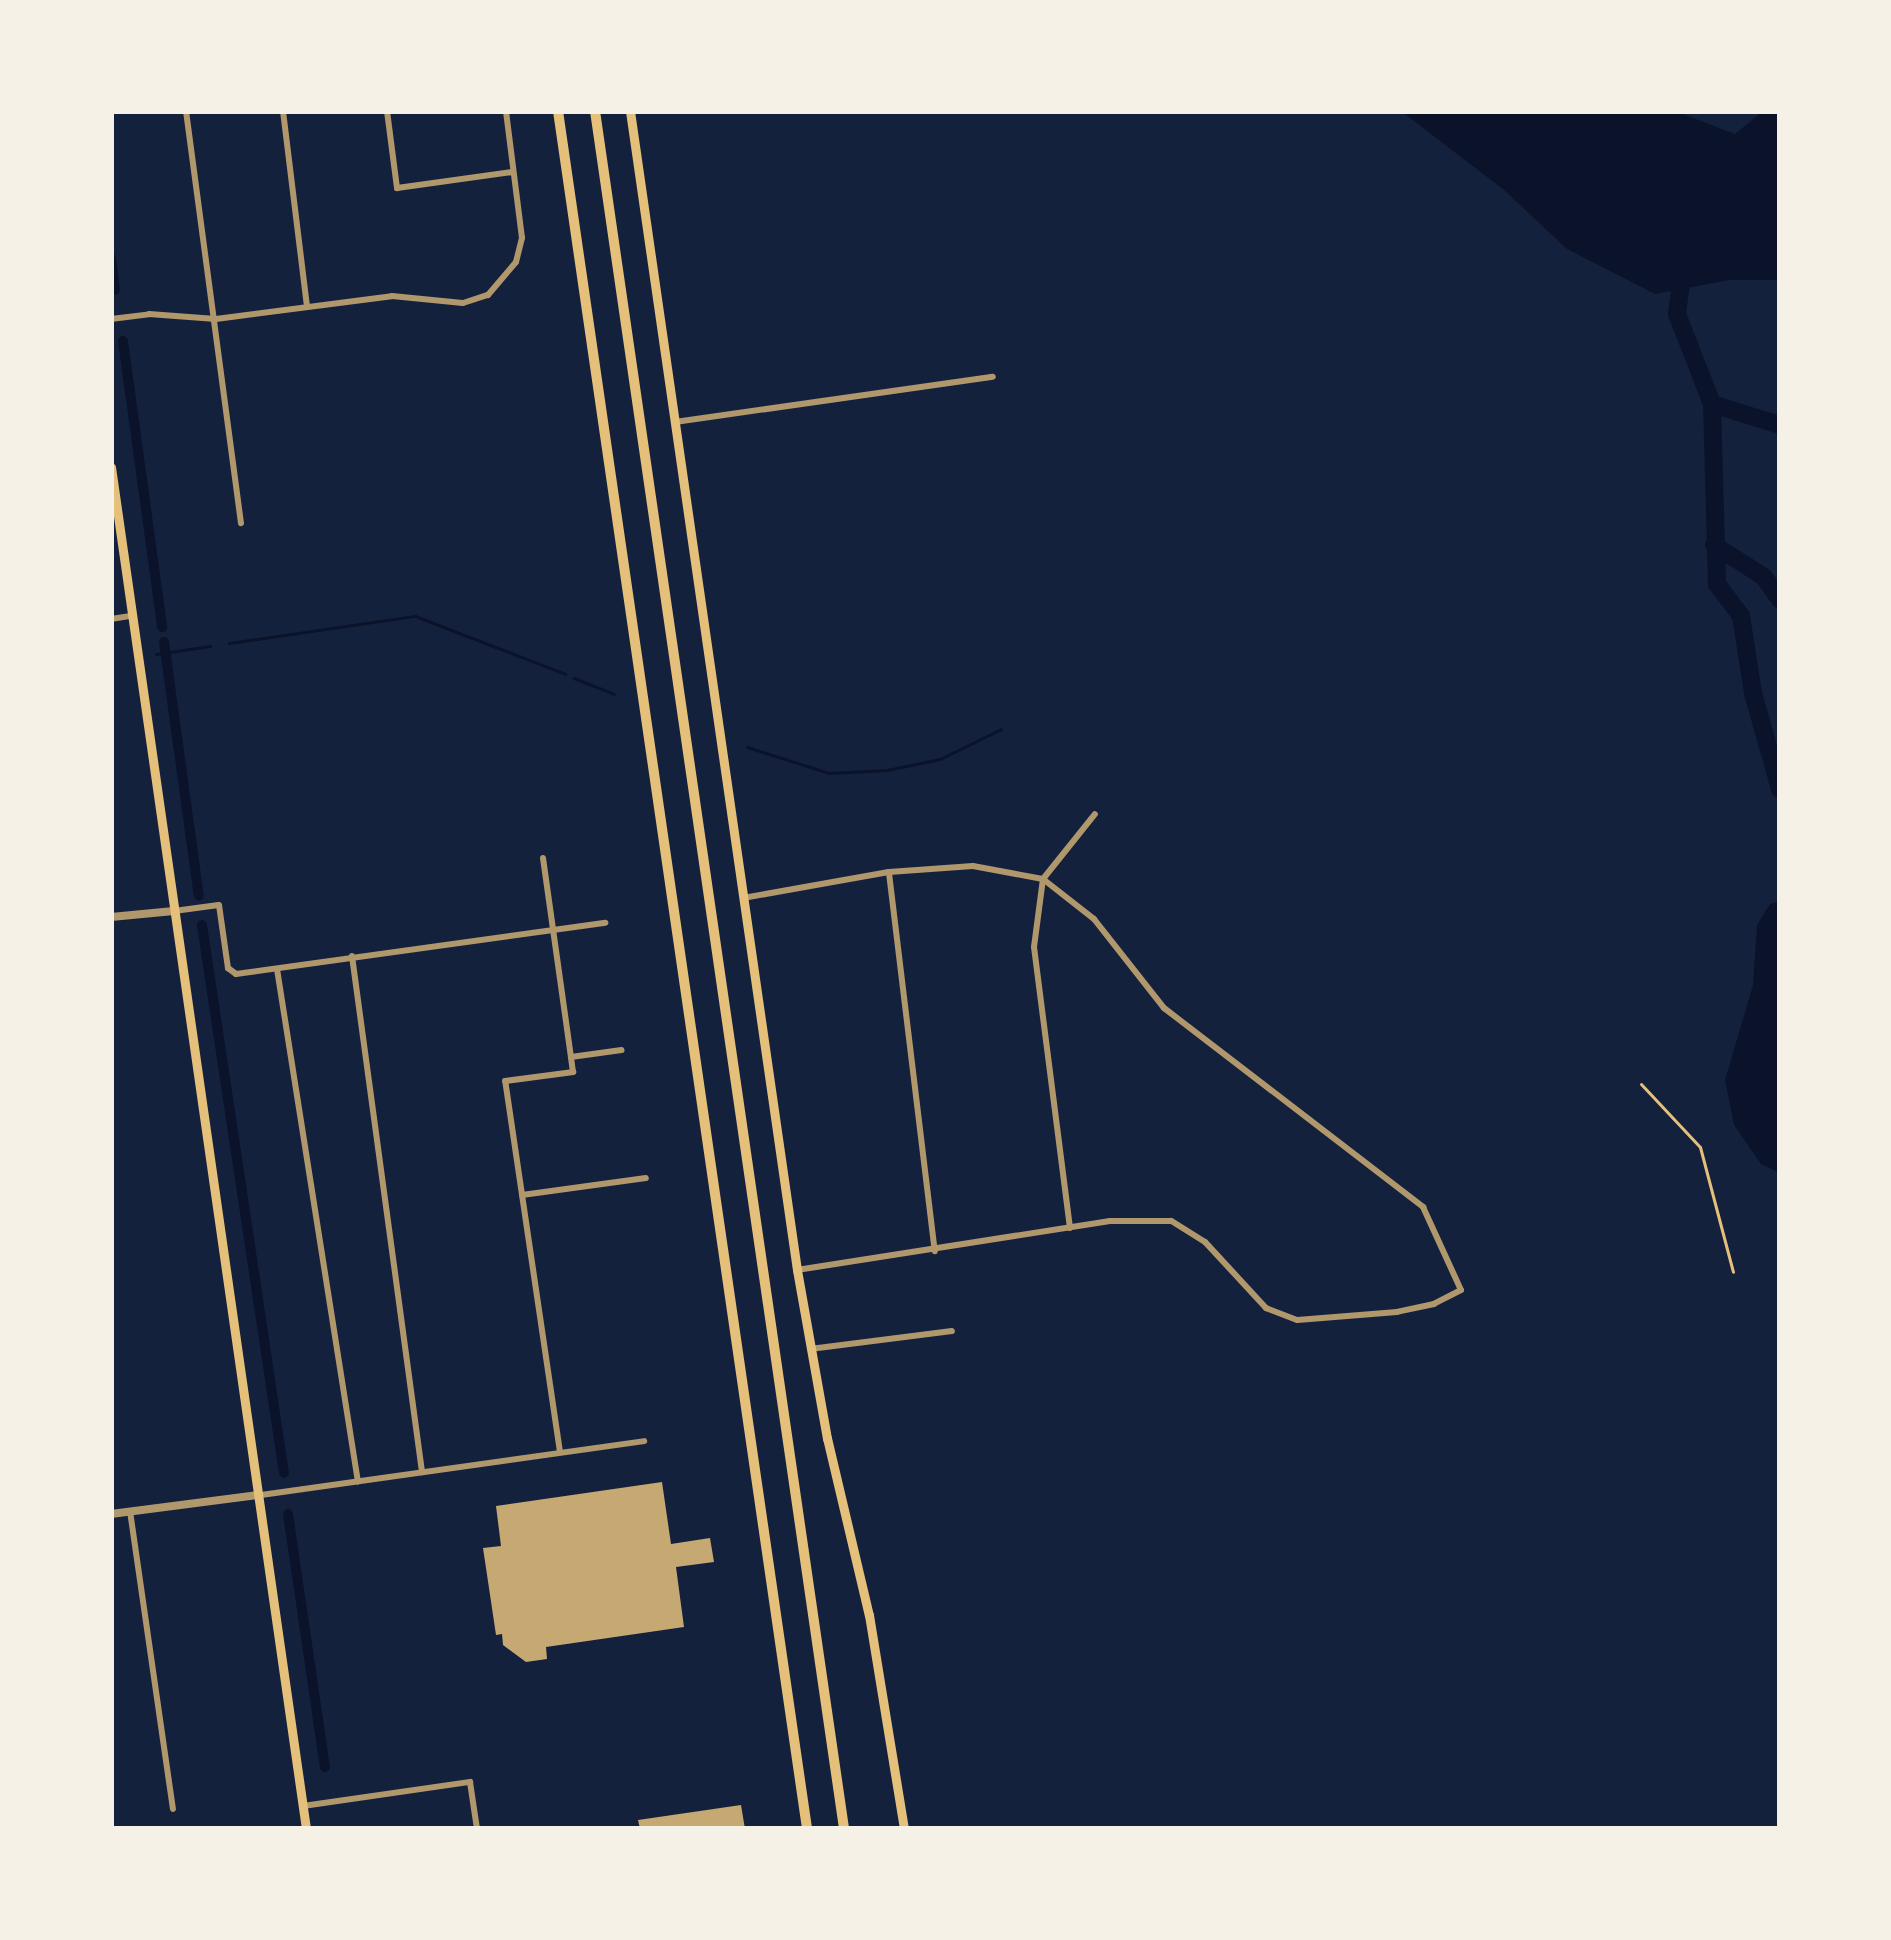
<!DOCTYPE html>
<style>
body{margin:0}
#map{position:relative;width:1891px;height:1940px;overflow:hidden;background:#14213d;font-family:"Alegreya Sans",sans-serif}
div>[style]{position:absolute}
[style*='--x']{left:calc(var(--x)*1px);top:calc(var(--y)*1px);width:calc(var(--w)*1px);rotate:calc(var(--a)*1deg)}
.water>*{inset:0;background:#0b132b}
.stream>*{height:3px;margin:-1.5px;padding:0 1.5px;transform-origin:1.5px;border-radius:1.5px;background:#0b132b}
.canal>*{height:10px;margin:-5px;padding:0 5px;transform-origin:5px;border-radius:5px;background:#0b132b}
.river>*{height:18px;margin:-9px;padding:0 9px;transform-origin:9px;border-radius:9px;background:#0b132b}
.building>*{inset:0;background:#c6a872}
.path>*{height:3px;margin:-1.5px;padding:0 1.5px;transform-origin:1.5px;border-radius:1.5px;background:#e5c07b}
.minor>*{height:6px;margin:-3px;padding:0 3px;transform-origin:3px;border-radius:3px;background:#b1986c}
.tertiary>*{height:8px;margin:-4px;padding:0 4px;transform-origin:4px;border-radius:4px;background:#b1986c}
.secondary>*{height:9px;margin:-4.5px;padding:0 4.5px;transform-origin:4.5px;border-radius:4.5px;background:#e5c07b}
.motorway>*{height:10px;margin:-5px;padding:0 5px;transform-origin:5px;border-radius:5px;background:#e5c07b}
span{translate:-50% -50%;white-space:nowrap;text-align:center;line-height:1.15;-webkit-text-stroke:9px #f6f1e7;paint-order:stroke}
.frame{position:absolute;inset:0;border:114px solid #f6f1e7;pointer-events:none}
</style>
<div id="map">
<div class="water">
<i style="clip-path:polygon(1401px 111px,1675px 111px,1735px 134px,1763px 111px,1780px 111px,1780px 280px,1730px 280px,1655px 294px,1567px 249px,1504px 190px)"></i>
<i style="clip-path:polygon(1780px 901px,1780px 1173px,1761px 1164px,1734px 1125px,1725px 1080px,1753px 985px,1757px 925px,1770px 904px)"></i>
</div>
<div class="stream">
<i style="--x:229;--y:643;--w:188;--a:-8.3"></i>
<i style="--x:415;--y:616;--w:161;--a:21.1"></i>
<i style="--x:156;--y:654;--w:55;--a:-8.4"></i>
<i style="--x:574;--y:678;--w:43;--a:21.8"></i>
<i style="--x:747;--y:747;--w:86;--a:17.6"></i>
<i style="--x:829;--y:773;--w:58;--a:-3"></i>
<i style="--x:887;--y:770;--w:54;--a:-11.7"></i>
<i style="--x:940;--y:759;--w:68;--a:-26.2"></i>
</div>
<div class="canal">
<i style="--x:111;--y:258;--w:32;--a:83"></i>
<i style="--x:123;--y:341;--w:289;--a:82.2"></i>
<i style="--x:164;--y:642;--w:256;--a:82.2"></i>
<i style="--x:202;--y:925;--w:554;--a:81.49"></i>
<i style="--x:288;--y:1514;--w:256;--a:81.7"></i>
</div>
<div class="river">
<i style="--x:1683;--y:267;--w:47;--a:97.3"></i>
<i style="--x:1677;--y:314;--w:97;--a:68.7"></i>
<i style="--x:1712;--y:404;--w:180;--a:88.4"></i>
<i style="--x:1717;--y:584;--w:40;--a:53"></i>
<i style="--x:1741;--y:616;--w:78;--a:81.1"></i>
<i style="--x:1753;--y:693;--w:100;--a:74.3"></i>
<i style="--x:1712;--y:404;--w:71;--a:17.2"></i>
<i style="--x:1714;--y:545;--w:59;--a:32.6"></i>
<i style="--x:1764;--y:577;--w:28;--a:55"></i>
</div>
<div class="building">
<i style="clip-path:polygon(662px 1482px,671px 1544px,710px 1538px,714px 1562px,676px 1567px,684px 1627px,546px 1647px,547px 1659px,526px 1662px,503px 1645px,502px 1634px,496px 1635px,483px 1548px,501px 1546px,496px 1506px)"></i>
<i style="clip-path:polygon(741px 1805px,745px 1829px,640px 1829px,638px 1820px)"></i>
</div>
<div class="path">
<i style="--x:1641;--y:1084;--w:86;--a:46.9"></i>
<i style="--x:1700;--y:1147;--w:129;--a:75.2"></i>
</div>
<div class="minor">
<i style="--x:186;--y:111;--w:416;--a:82.4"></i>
<i style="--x:283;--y:111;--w:196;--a:83"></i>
<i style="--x:387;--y:111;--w:78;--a:82.6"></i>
<i style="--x:397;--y:188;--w:117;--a:-7.9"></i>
<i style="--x:111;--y:319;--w:38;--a:-7"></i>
<i style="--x:149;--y:314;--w:67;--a:4.3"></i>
<i style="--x:216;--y:319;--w:177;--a:-7.4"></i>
<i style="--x:392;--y:296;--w:71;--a:5.6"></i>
<i style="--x:463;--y:303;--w:26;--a:-18"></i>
<i style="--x:488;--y:295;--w:43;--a:-49.7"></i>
<i style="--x:516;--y:262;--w:25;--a:-76"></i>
<i style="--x:522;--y:238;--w:128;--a:-97.2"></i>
<i style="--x:675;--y:422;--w:321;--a:-8.1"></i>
<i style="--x:111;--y:619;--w:20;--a:-9"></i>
<i style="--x:543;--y:858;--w:201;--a:82"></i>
<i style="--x:889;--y:873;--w:381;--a:83.1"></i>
<i style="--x:743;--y:898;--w:148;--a:-10.1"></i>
<i style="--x:889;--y:872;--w:84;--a:-4.1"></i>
<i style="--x:973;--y:866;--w:71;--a:10.5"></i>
<i style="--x:1043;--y:879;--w:65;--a:38.1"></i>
<i style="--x:1094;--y:919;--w:113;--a:51.8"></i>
<i style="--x:1164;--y:1008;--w:327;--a:37.5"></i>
<i style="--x:1423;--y:1207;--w:91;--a:65.4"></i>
<i style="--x:1461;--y:1290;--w:30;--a:153"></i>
<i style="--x:1434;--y:1304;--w:38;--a:168"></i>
<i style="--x:1397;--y:1312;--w:100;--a:175.4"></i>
<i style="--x:1297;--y:1320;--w:33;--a:-159"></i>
<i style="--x:1266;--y:1308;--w:90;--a:-132.7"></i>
<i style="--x:1205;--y:1242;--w:40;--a:-148"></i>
<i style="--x:1171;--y:1221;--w:61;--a:180"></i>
<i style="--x:1110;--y:1221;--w:317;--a:171.1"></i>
<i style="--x:174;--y:911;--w:45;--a:-7.6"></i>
<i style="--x:219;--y:905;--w:64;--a:81.9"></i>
<i style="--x:228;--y:968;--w:10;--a:37"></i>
<i style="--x:236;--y:974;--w:373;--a:-7.9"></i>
<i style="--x:352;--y:956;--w:521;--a:82.27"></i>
<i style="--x:277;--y:969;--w:519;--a:81.03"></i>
<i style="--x:522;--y:1195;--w:125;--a:-7.8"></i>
<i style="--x:1070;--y:1228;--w:283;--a:-97.3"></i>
<i style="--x:1034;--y:947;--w:69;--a:-82.5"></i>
<i style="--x:1043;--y:879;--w:83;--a:-51.3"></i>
<i style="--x:810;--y:1349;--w:143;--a:-7.2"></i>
<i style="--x:560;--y:1452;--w:375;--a:-98.4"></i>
<i style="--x:505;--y:1081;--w:69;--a:-7.5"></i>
<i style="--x:573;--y:1072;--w:15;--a:-98"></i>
<i style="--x:571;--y:1057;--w:51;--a:-7.8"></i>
<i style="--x:261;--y:1495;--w:387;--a:-8"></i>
<i style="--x:130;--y:1511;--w:301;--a:81.8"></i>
<i style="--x:303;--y:1806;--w:169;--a:-8.2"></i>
<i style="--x:470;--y:1782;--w:48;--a:81.5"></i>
</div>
<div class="tertiary">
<i style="--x:111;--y:917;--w:63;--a:-5.4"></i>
<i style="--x:111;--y:1514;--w:148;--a:-7.4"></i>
</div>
<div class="secondary">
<i style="--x:630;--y:111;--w:1171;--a:81.8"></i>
<i style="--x:797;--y:1270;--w:171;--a:79.9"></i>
<i style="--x:827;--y:1438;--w:182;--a:76.7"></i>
<i style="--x:869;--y:1615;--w:217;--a:80.7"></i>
<i style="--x:111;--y:467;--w:1376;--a:81.85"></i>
</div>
<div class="motorway">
<i style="--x:558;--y:111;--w:1736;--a:81.75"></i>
<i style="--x:595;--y:111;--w:1736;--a:81.75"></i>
</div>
<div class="frame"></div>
</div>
